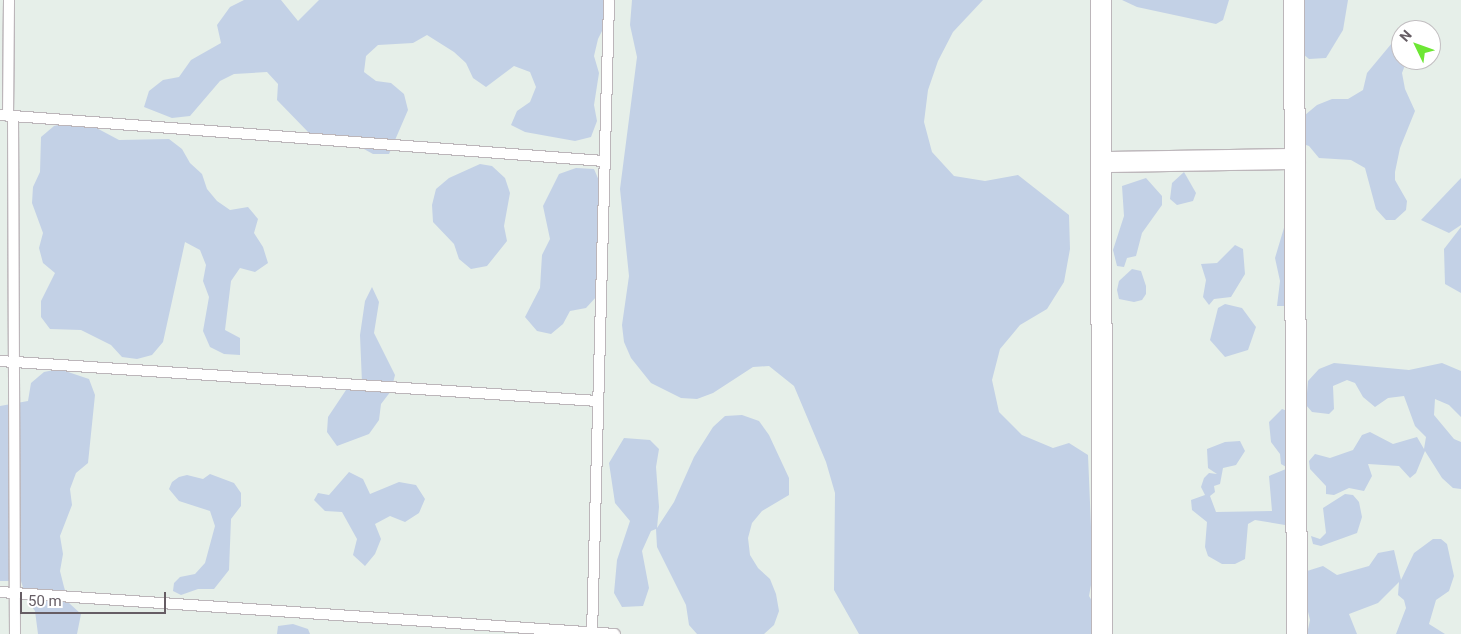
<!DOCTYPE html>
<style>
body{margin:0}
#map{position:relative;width:1461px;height:634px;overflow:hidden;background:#e6efe9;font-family:Roboto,sans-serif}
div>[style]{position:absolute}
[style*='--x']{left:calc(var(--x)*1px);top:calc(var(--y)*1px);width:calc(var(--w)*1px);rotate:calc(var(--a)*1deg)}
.green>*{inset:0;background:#c3d1e6}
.roads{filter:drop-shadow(1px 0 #bcb6ba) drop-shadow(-1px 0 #bcb6ba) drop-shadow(0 1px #bcb6ba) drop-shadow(0 -1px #bcb6ba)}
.lane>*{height:10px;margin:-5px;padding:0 5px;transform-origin:5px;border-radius:5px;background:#fff}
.street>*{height:20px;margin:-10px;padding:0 10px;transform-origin:10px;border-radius:10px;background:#fff}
span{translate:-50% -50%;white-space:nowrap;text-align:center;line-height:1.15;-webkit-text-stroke:4px #fff;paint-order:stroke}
.north{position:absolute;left:1391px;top:20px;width:50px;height:50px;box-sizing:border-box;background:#fff;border:1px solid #c2bec1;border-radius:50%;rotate:312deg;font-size:14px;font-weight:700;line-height:20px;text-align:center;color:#665d64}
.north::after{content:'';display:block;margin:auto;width:18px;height:22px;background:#6de734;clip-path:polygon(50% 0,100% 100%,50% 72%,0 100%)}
.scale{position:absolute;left:20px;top:592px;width:146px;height:22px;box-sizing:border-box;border:2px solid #665d64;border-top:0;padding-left:6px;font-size:15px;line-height:18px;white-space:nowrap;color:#665d64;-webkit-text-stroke:4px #fff;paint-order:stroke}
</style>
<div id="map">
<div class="green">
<i style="clip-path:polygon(244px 0,281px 0,298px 21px,319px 0,608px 0,606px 23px,598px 39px,594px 56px,599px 73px,594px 105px,597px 121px,591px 137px,575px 141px,525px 132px,511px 125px,517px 111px,530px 102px,536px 87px,530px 72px,514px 66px,486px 87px,473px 78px,466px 63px,454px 52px,427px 35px,413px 43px,378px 45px,366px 56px,364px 72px,376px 81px,391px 83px,404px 94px,408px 110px,389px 154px,373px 154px,344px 138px,311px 135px,277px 100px,278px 84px,267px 72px,234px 74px,220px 81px,190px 116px,172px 118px,144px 107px,149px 91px,163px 80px,179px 77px,191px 60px,221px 43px,217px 25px,230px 7px)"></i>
<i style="clip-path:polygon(632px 0,983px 0,953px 32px,938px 61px,928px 90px,924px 122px,932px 152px,954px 176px,985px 181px,1018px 175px,1069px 215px,1070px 249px,1064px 282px,1047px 309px,1020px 325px,1000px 349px,992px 380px,999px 412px,1022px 435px,1053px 448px,1069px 443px,1088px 455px,1093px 574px,1089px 596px,1096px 608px,1093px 634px,859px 634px,834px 590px,835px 493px,826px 462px,794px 386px,769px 366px,753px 367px,713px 393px,697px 399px,681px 398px,651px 383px,631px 358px,624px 342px,622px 325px,629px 276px,620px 189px,637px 57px,630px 25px)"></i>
<i style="clip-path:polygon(1122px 0,1229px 0,1223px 20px,1216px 24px,1137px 7px)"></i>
<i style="clip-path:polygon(1303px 0,1348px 0,1343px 30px,1326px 58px,1309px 59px,1297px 49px)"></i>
<i style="clip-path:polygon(1397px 37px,1401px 38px,1401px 60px,1407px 60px,1402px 73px,1405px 89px,1415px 111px,1400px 148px,1395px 172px,1395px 180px,1407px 201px,1406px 210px,1395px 220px,1386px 220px,1376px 209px,1365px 168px,1351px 160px,1319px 158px,1309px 146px,1303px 144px,1297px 130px,1305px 115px,1317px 105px,1332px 99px,1348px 99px,1363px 90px,1367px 73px)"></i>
<i style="clip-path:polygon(70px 122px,89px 124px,119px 140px,169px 139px,182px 149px,190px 163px,202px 174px,207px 189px,217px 201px,230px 210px,248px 207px,258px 219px,254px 233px,263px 247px,268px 263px,255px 272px,240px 268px,231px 281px,225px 330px,240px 338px,240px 355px,224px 354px,210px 347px,203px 331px,209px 297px,203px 281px,206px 265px,200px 250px,185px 242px,163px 342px,152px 355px,137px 359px,122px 357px,111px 345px,81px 330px,50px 329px,41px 317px,41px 301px,55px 273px,43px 263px,39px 248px,43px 233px,32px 203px,33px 187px,40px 172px,41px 137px,54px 126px)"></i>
<i style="clip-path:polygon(480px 164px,492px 166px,505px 178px,510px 193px,504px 226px,507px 241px,487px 266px,471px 269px,459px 259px,454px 244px,433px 222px,432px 205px,436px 189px,449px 178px)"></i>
<i style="clip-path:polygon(576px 168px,594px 169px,600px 183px,597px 296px,586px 308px,570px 311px,563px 324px,551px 334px,537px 331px,525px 317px,540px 288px,542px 255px,550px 239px,543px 206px,559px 174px)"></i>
<i style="clip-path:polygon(1184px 172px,1196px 193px,1193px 201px,1177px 205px,1170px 199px,1172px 183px)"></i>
<i style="clip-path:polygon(1146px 178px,1162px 196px,1162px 205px,1142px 233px,1136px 256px,1127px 258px,1124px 267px,1117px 266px,1113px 250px,1124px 216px,1122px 186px)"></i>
<i style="clip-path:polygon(1461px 178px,1461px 225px,1449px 233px,1421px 220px)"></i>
<i style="clip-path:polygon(1286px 221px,1286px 306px,1277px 306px,1280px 281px,1275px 258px)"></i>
<i style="clip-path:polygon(1461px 227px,1461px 293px,1445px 284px,1444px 249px)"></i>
<i style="clip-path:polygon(1235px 245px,1243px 249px,1245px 274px,1231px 297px,1214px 299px,1209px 305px,1203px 297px,1206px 280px,1201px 264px,1217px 263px)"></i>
<i style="clip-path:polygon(1132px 269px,1141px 271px,1146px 286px,1146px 294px,1142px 300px,1134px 302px,1119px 299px,1117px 290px,1119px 281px)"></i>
<i style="clip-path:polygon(372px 287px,379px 302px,374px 333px,395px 375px,391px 391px,381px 404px,379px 420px,369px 434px,337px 446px,327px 432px,328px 417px,346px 390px,362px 383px,360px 335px,365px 301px)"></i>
<i style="clip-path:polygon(1225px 304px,1242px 308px,1256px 327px,1248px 350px,1225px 357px,1210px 340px,1218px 308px)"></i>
<i style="clip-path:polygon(1334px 363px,1409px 370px,1442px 363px,1461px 371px,1461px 417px,1449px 405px,1435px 399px,1434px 415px,1454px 439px,1461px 442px,1461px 489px,1453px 488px,1442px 478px,1425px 451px,1416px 473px,1410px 478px,1399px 466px,1368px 464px,1372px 476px,1364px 491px,1349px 488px,1334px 495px,1326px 494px,1326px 486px,1310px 469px,1309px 461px,1315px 454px,1330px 458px,1353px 450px,1362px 435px,1370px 432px,1393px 444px,1417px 437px,1424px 449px,1426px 437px,1415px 426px,1404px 396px,1388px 398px,1375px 407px,1363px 397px,1355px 383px,1347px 380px,1333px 386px,1334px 409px,1329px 414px,1312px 412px,1306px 405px,1308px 381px,1319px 369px)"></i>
<i style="clip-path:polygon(59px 369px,89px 379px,95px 395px,88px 463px,76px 473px,70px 489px,72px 505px,60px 536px,63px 554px,60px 571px,64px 587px,69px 603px,81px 614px,77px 634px,38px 634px,35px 611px,26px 598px,21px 581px,0 581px,0 406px,28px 401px,31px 383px,44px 372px)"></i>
<i style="clip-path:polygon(1282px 409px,1293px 413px,1288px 468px,1281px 464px,1280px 454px,1271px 442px,1269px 422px)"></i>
<i style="clip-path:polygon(742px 415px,759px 421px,769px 435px,789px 478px,789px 495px,762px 511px,752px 523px,748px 538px,750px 555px,758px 568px,770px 579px,776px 594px,779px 611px,774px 625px,764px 634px,697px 634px,689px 625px,686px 605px,657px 547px,656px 529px,651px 531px,642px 551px,649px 588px,643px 606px,622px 607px,614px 593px,617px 560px,630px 521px,615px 503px,609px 463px,624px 438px,650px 440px,659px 449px,656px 467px,659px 507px,657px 528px,674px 502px,694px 457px,713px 427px,725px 416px)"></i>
<i style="clip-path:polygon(1240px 441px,1245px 451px,1236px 465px,1223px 468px,1220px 484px,1214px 486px,1215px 492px,1210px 496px,1216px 512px,1272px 511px,1269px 476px,1286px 469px,1291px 526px,1255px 520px,1248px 524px,1245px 559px,1235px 564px,1222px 564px,1208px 556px,1205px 547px,1207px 522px,1192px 510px,1191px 500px,1205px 495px,1201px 487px,1204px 478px,1209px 473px,1217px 474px,1208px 468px,1207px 449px,1225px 442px)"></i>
<i style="clip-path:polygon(349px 472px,363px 479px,370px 494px,399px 482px,416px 485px,425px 499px,419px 513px,405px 522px,390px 516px,375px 524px,381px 539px,375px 554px,365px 566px,353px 555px,357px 539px,342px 512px,325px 511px,314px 500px,318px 493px,329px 495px)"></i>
<i style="clip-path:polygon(210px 474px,234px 483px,241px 493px,241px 506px,231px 519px,229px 570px,214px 589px,198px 589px,181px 595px,173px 591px,174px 583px,180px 577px,195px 574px,205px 563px,215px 526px,210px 511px,179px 501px,169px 489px,172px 482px,179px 477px,187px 475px,203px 479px)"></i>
<i style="clip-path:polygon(1345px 494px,1353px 495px,1359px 502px,1362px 517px,1357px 533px,1321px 546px,1313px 544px,1311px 536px,1320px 539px,1326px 533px,1323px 508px)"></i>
<i style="clip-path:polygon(1433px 539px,1441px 539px,1447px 544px,1454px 576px,1449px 591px,1436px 600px,1429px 624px,1445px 634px,1396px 634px,1406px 608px,1404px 600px,1398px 595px,1399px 582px,1378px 603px,1349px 614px,1357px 634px,1307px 634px,1310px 620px,1302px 587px,1307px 571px,1323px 566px,1337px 575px,1369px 566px,1378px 553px,1394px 550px,1401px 580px,1414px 553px)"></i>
<i style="clip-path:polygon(293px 624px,308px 629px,310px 634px,277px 634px,278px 626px)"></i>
</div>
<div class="roads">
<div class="lane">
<i style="--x:0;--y:115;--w:606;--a:4.36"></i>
<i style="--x:8;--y:116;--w:116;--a:-89.5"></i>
<i style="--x:13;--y:116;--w:518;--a:89.78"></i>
<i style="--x:0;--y:361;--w:599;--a:3.83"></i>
<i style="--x:0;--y:592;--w:616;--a:3.91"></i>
<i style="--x:592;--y:634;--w:634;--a:-88.46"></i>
</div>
<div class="street">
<i style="--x:1101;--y:0;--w:634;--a:89.91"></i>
<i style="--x:1294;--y:0;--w:634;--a:89.73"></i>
<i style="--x:1104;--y:162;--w:191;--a:-0.9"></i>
</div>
</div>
<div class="north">N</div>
<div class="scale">50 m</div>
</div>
